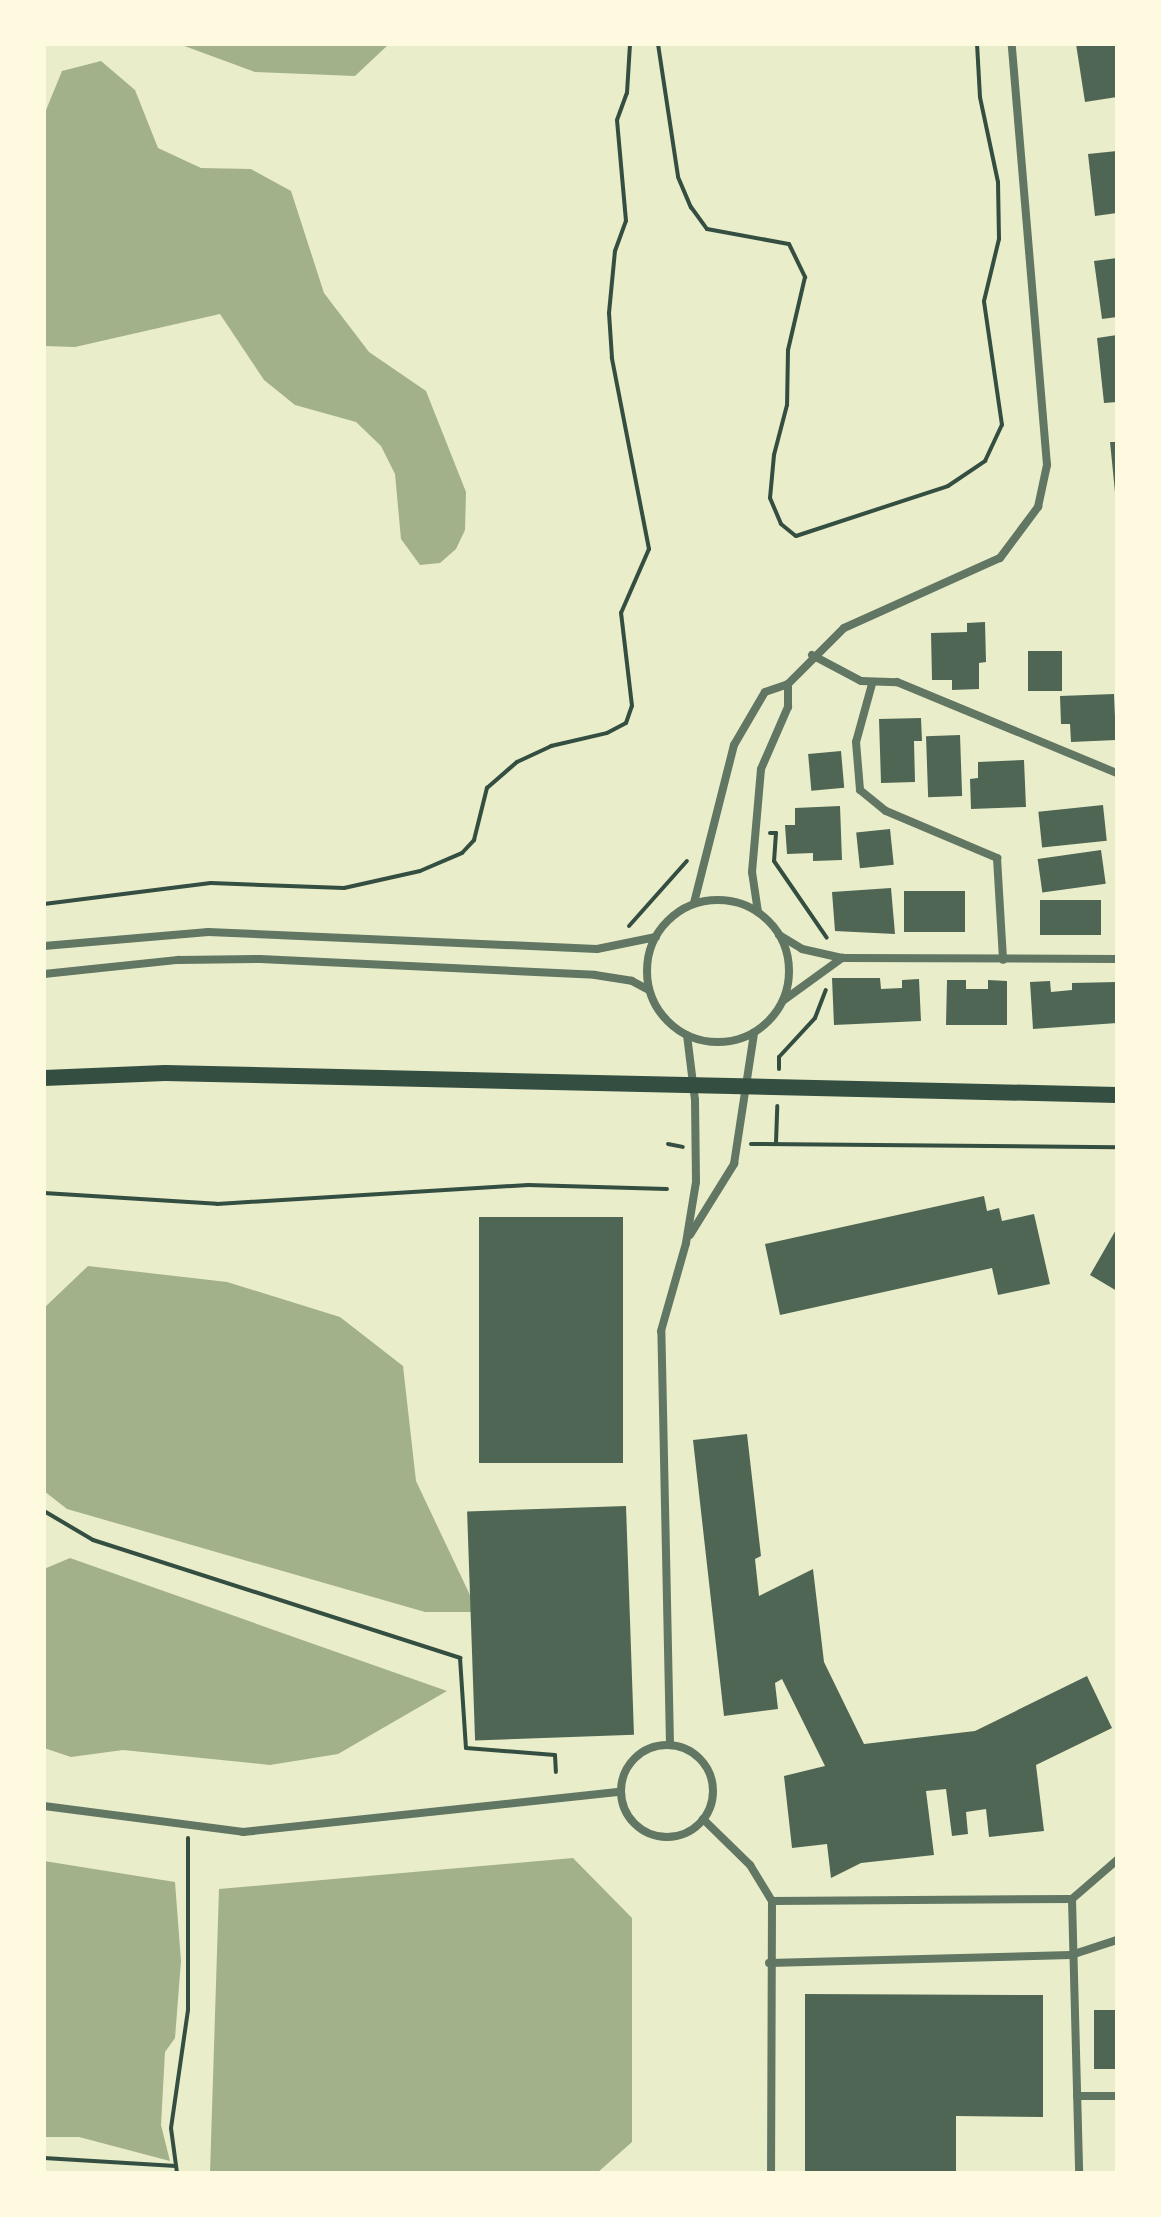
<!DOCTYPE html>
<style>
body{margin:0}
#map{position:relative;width:1161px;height:2217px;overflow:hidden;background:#e9edc9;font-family:"IBM Plex Sans",sans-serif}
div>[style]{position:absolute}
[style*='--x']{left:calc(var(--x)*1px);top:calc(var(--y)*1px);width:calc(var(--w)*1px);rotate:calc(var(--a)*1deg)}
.water>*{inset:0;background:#a3b18a}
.building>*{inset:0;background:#4f6655;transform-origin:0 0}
.path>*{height:4px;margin:-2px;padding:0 2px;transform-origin:2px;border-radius:2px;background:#344e41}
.minor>*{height:8px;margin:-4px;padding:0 4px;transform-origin:4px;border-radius:4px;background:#617663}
.minor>.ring{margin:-4px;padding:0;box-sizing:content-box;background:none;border:8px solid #617663;border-radius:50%}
.primary>*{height:16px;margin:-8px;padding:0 8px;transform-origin:8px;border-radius:8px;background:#344e41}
span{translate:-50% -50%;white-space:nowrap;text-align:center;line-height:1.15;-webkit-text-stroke:6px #fefae0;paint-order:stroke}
.frame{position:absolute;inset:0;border:46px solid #fefae0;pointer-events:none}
</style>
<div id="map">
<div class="water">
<i style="clip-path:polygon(179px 44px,389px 44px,355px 76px,255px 72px)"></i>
<i style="clip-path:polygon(101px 61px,135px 90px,158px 148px,201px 168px,251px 169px,291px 191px,324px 293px,369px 352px,426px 391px,466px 492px,465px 530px,456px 549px,440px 563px,420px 565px,401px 539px,395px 474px,381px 446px,356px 422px,295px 405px,264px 380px,220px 314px,75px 347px,44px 346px,44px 115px,62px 71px)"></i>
<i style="clip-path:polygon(88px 1266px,227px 1282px,340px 1317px,403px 1366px,416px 1481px,478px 1612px,425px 1612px,67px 1509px,44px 1491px,44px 1308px)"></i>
<i style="clip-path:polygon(70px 1558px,447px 1691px,338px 1754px,270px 1765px,123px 1750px,71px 1757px,44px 1748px,44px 1569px)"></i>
<i style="clip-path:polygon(573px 1858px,632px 1918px,632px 2142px,597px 2173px,210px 2173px,219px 1889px)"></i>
<i style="clip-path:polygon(44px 1861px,175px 1882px,181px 1961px,175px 2038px,165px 2052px,161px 2125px,170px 2161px,79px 2137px,44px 2137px)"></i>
</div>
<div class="building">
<i style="clip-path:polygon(1076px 44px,1117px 44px,1117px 97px,1085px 102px)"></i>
<i style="clip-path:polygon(1117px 151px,1117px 213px,1095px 216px,1088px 154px)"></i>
<i style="clip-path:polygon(1117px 258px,1117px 317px,1102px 319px,1094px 261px)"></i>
<i style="clip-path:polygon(1117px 335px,1117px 402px,1104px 403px,1097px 338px)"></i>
<i style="clip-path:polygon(1110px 442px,1117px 442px,1117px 492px,1115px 492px)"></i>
<i style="clip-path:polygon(985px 622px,986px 662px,979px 663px,979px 689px,952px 690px,952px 680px,932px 680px,931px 633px,967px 632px,967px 623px)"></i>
<i style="left:1028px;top:651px;width:34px;height:40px"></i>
<i style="clip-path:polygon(1114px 694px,1116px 740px,1071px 742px,1070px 724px,1061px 724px,1060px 696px)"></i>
<i style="clip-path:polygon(921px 718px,922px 741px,914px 741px,915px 782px,881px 783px,879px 719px)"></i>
<i style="left:960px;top:735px;width:61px;height:34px;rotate:88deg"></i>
<i style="left:841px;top:751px;width:37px;height:33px;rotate:85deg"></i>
<i style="clip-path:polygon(1024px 760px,1026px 807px,971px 809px,970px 779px,978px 778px,978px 762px)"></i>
<i style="left:1103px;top:805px;width:36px;height:65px;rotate:84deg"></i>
<i style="clip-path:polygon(840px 806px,842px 860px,813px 861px,813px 853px,787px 854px,785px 825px,795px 825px,795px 808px)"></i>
<i style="left:890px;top:829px;width:36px;height:34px;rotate:84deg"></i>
<i style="left:1101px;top:850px;width:34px;height:64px;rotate:82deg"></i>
<i style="clip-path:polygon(891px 888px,895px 934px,835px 931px,832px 892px)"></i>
<i style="left:904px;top:891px;width:61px;height:41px"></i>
<i style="left:1040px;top:900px;width:61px;height:35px"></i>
<i style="clip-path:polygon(832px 978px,880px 978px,881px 989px,902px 988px,902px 980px,919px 979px,921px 1021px,834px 1025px)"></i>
<i style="clip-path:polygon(947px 980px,966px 980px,966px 989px,988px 989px,988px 980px,1007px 981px,1007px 1025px,946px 1025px)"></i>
<i style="clip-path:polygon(1050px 981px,1051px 992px,1072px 990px,1072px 983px,1117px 982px,1117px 1023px,1033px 1029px,1030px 982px)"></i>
<i style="clip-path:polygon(984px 1196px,987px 1211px,999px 1208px,1002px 1221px,1034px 1214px,1050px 1284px,998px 1295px,992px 1268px,780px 1315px,765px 1244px)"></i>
<i style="left:623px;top:1217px;width:246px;height:144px;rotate:90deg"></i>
<i style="clip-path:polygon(1117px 1228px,1117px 1291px,1090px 1275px)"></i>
<i style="clip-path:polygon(747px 1434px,761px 1556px,755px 1559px,759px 1596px,813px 1569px,824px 1662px,864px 1744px,975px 1731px,1087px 1676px,1112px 1728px,1036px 1765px,1044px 1831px,989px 1837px,986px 1809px,966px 1812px,968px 1834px,952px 1836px,946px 1789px,926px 1791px,934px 1855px,861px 1863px,831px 1878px,827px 1844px,792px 1848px,784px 1776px,825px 1766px,782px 1679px,775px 1683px,778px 1709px,724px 1716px,693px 1440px)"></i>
<i style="left:626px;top:1506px;width:229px;height:159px;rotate:88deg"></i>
<i style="clip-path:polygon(805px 1994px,1043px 1995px,1043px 2117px,956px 2116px,956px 2173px,805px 2173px)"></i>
<i style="left:1094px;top:2010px;width:23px;height:59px"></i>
</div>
<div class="path">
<i style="--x:658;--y:44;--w:134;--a:81.4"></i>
<i style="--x:678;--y:177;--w:33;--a:67"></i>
<i style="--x:691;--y:207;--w:27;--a:54"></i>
<i style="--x:707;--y:229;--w:83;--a:10.4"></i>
<i style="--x:789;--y:244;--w:37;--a:64"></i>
<i style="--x:805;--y:277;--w:75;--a:103.1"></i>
<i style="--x:788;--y:350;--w:55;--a:91"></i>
<i style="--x:787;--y:405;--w:52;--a:104.6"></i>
<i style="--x:774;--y:455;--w:43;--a:95.3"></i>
<i style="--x:770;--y:498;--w:28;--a:67"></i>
<i style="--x:781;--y:524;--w:19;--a:39"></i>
<i style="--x:796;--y:536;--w:160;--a:-18.2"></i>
<i style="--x:948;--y:486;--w:45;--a:-34"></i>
<i style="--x:985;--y:461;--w:40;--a:-65"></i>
<i style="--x:1002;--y:425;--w:125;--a:-98.3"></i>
<i style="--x:984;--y:301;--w:64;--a:-76.4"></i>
<i style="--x:999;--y:239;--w:57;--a:-91"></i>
<i style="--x:998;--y:182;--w:87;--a:-102"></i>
<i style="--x:980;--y:97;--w:53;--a:-93.2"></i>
<i style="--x:770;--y:833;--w:6;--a:0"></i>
<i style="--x:776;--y:833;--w:28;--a:94"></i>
<i style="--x:774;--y:861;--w:93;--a:55.5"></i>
<i style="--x:44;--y:904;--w:168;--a:-7.2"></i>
<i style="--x:211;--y:883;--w:133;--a:2.2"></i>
<i style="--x:344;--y:888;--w:78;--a:-12.6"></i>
<i style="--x:420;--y:871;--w:46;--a:-23.2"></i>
<i style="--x:462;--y:853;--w:18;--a:-47"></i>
<i style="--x:474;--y:840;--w:54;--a:-76"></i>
<i style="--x:487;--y:788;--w:40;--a:-41"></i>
<i style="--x:517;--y:762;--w:38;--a:-25"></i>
<i style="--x:551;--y:746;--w:57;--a:-13.1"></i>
<i style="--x:607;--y:733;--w:21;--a:-28"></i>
<i style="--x:626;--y:723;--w:18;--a:-71"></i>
<i style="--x:632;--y:706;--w:94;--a:-96.7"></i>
<i style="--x:621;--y:613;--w:70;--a:-66.4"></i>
<i style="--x:649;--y:549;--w:195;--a:-101"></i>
<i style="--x:612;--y:358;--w:45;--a:-93.8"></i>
<i style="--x:609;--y:313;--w:62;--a:-84.5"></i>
<i style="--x:615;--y:251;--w:32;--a:-70"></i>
<i style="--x:626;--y:221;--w:101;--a:-95.1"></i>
<i style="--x:617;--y:120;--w:29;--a:-70"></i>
<i style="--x:627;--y:93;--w:49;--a:-86.5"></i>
<i style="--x:629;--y:926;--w:87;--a:-48.3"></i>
<i style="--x:779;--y:1069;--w:12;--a:-90"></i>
<i style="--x:779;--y:1057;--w:53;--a:-47.3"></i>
<i style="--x:815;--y:1018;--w:30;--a:-69"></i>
<i style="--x:776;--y:1143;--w:37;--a:-88"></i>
<i style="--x:668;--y:1144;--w:15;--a:11"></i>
<i style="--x:751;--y:1144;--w:366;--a:0.5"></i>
<i style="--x:44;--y:1193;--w:173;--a:3.6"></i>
<i style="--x:217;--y:1204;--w:312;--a:-3.5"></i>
<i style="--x:528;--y:1185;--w:139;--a:1.6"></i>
<i style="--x:44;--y:1511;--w:57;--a:30.6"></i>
<i style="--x:93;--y:1540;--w:386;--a:17.8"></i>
<i style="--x:460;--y:1658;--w:90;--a:86.2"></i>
<i style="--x:466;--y:1748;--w:89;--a:4.5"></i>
<i style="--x:555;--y:1755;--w:17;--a:87"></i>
<i style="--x:44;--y:2158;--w:132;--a:3.5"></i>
<i style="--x:177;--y:2173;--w:45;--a:-97.6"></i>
<i style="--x:171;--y:2128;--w:119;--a:-81.8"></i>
<i style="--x:188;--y:2010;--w:172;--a:-90"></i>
</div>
<div class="minor">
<i style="--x:812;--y:655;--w:55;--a:28"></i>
<i style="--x:861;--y:681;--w:36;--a:2"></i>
<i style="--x:897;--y:682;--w:238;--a:22.5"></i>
<i style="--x:788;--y:684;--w:79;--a:-45"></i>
<i style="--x:844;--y:628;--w:171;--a:-24.2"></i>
<i style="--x:1000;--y:558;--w:64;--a:-53.3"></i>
<i style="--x:1038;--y:507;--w:43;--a:-77.9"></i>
<i style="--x:1047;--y:465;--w:422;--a:-94.8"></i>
<i style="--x:872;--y:684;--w:60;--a:105.4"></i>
<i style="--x:856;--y:742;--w:48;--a:85.2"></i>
<i style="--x:860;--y:790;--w:33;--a:39"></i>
<i style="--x:886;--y:811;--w:121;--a:22.9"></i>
<i style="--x:997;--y:858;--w:102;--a:86.6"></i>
<i class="ring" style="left:647px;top:900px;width:134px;height:134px"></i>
<i style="--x:694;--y:903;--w:163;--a:-75.8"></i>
<i style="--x:734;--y:745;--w:61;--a:-59.7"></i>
<i style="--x:765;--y:692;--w:24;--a:-19"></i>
<i style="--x:758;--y:912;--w:40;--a:-98.5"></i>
<i style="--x:752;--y:872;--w:103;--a:-85"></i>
<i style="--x:761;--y:769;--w:68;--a:-66.5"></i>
<i style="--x:788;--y:707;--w:23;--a:-90"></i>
<i style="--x:779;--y:935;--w:27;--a:31"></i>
<i style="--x:802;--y:949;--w:41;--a:12.7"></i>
<i style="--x:842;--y:958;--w:275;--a:0.2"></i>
<i style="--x:44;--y:946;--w:165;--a:-4.9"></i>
<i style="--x:208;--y:932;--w:389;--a:2.5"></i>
<i style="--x:597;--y:949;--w:60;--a:-11.5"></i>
<i style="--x:44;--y:974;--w:135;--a:-6"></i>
<i style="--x:178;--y:960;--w:82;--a:-0.7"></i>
<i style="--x:260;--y:959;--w:335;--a:2.7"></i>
<i style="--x:595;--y:975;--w:37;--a:9"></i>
<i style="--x:632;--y:981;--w:19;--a:28"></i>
<i style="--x:784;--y:1000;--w:72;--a:-35.9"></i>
<i style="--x:690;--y:1235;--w:84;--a:-58.2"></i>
<i style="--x:734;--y:1164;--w:133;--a:-81.3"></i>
<i style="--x:670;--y:1744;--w:413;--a:-91.2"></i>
<i style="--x:661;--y:1331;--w:91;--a:-74.1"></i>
<i style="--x:686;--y:1243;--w:62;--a:-80.7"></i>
<i style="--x:696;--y:1182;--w:82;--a:-90.7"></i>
<i style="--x:695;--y:1100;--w:65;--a:-97"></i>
<i class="ring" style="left:621px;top:1745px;width:84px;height:84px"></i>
<i style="--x:44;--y:1806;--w:201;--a:7.4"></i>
<i style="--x:243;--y:1832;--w:379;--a:-6.1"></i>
<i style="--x:703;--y:1819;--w:66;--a:44.4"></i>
<i style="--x:750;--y:1865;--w:42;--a:58.6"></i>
<i style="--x:772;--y:1901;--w:272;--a:90.2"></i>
<i style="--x:1072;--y:1899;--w:274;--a:88.5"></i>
<i style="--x:1072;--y:1899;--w:60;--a:-40.9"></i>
<i style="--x:772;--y:1901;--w:300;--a:-0.4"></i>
<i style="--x:769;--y:1963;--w:302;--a:-1.5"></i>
<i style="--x:1071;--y:1955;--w:48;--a:-18.1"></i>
<i style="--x:1077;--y:2096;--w:40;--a:0"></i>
</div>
<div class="primary">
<i style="--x:44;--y:1078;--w:121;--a:-2.4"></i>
<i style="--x:165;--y:1073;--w:952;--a:1.32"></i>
</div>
<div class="frame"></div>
</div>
